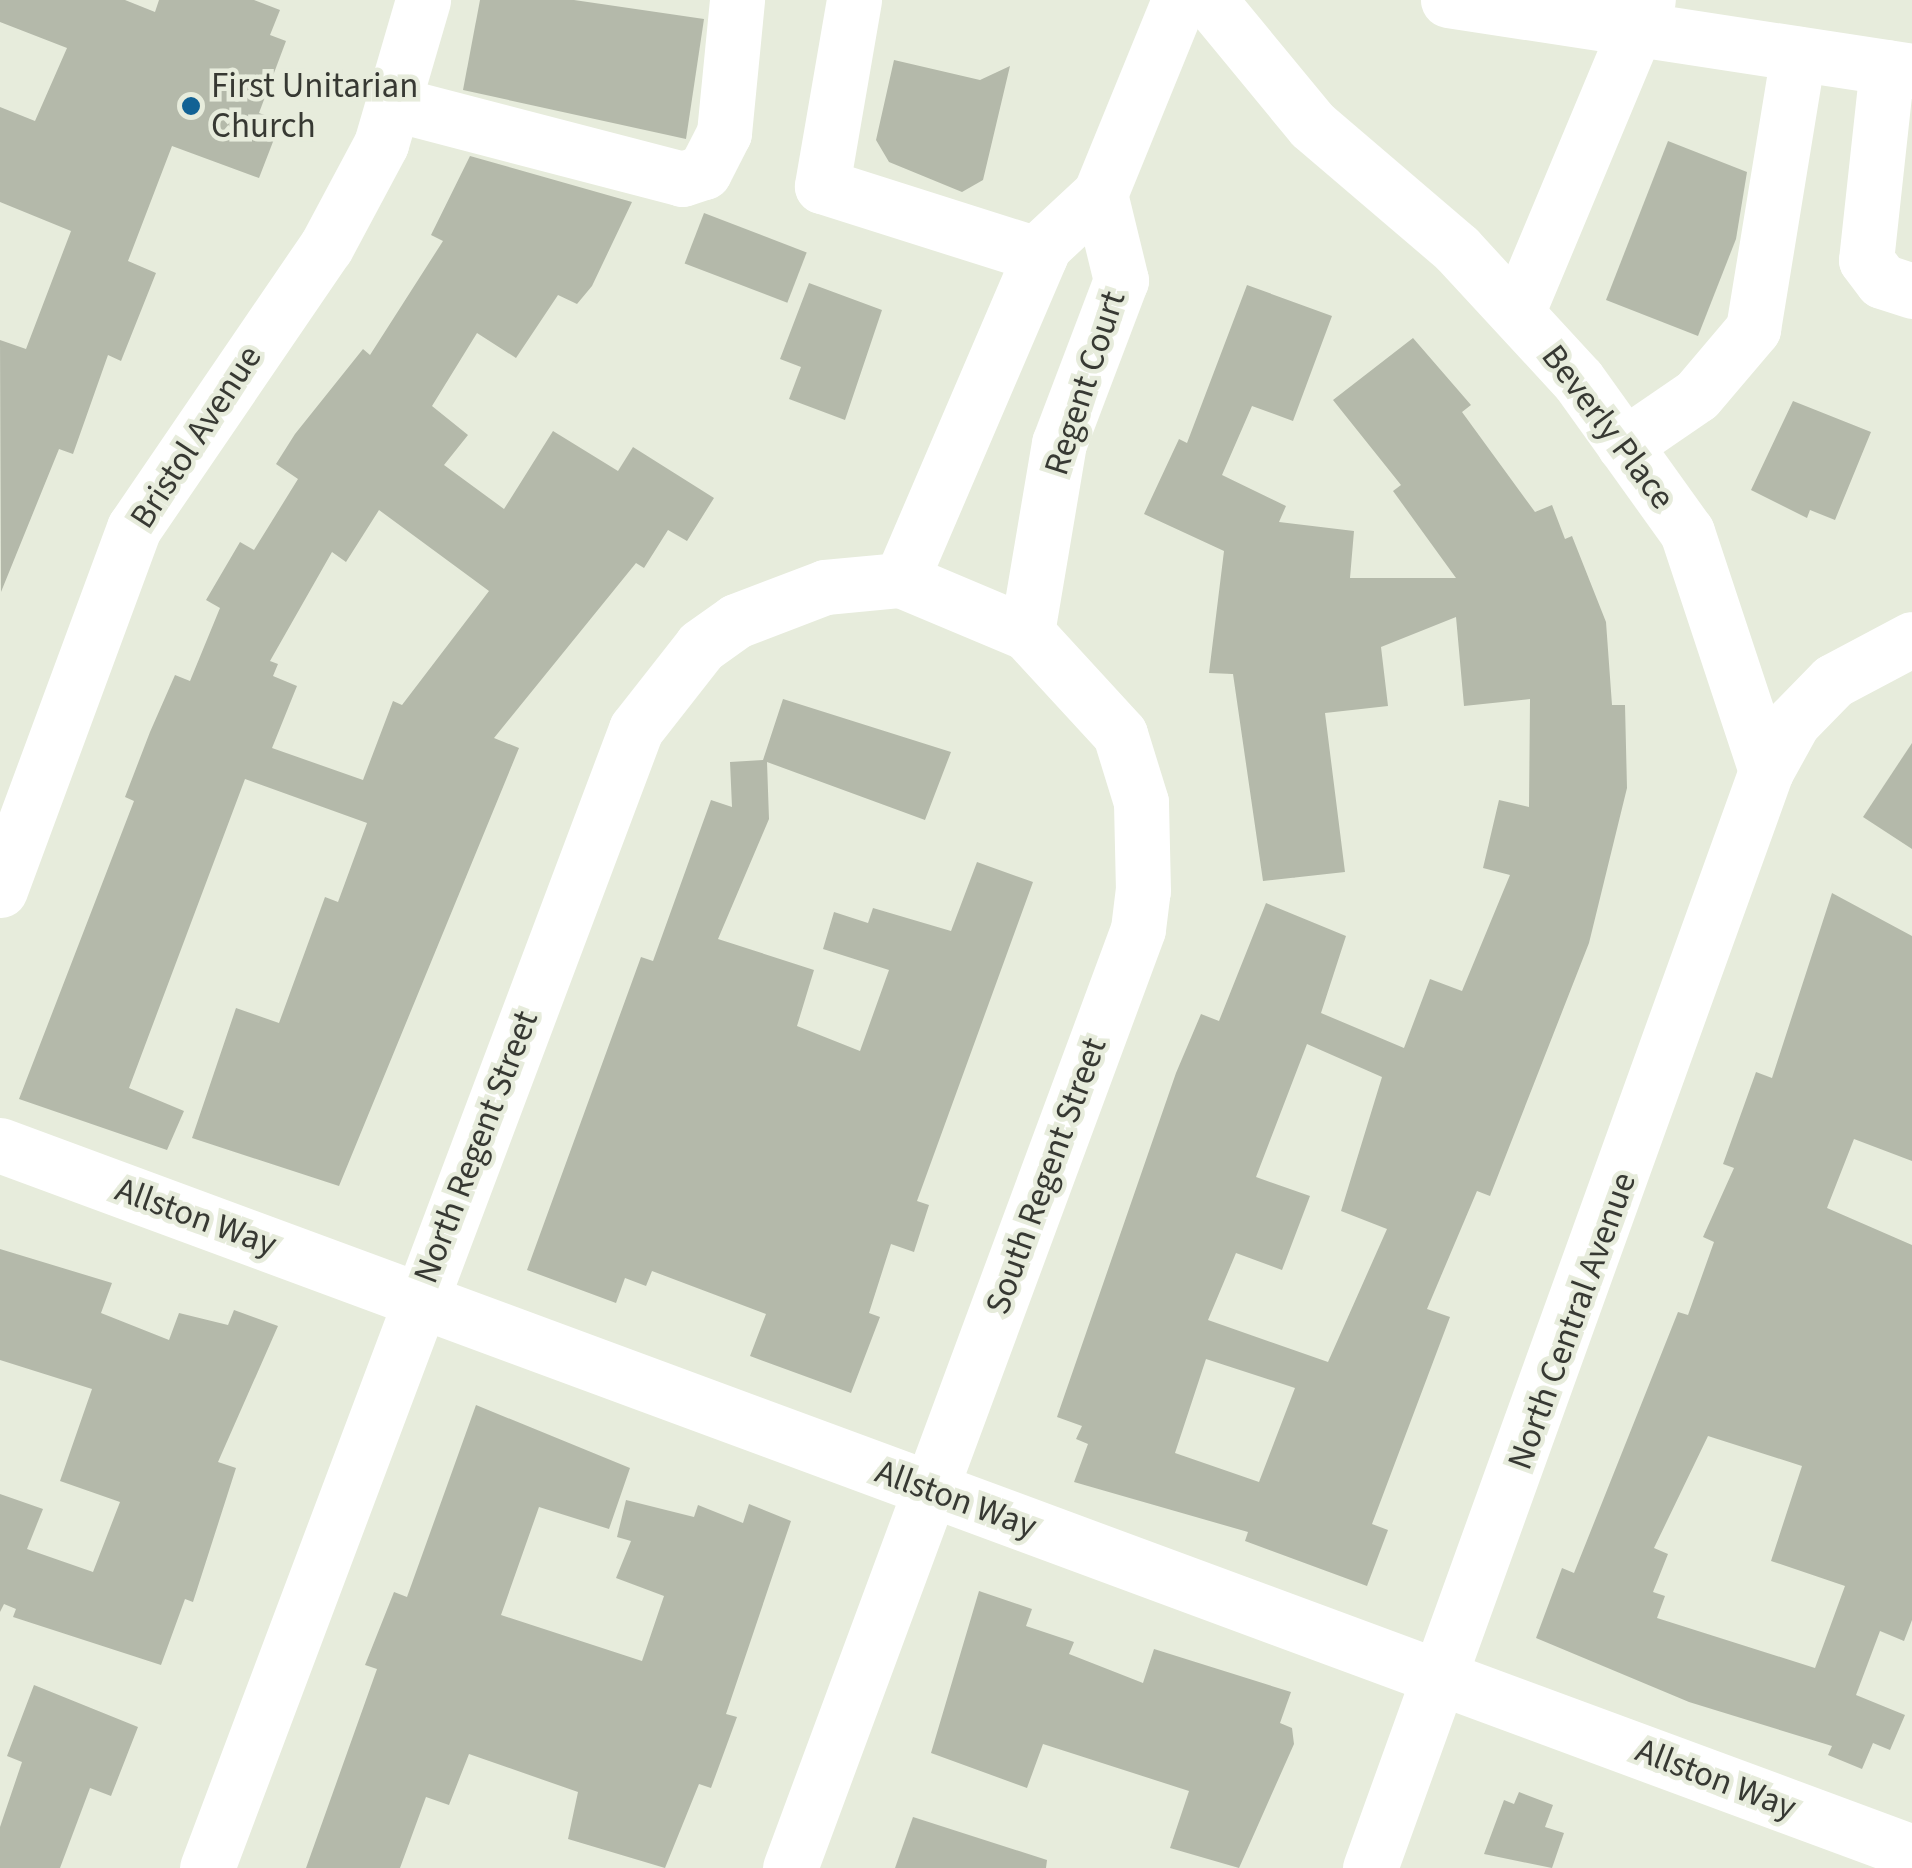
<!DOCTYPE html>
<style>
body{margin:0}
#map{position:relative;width:1912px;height:1868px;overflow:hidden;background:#e7ecdc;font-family:"Source Sans 3",sans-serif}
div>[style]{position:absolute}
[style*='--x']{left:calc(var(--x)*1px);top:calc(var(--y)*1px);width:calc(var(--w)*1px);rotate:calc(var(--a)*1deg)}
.building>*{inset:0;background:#b4b9aa;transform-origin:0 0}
.minor>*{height:55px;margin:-27.5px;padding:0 27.5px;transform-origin:27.5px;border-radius:27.5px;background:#fff}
.dots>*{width:28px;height:28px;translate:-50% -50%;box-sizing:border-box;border:5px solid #e7ecdc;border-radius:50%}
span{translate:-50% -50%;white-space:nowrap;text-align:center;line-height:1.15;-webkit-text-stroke:9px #e7ecdc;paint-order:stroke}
.poi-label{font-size:35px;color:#373933}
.left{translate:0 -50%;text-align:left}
.street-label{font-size:35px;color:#373933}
</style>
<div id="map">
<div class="building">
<i style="clip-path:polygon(0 0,125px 0,155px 12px,159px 0,254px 0,280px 10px,270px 35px,286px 41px,259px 113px,281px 121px,259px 178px,172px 146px,128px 261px,156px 273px,121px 361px,108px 355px,73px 454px,59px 449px,1px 592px,0 340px,26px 349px,71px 231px,0 202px,0 107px,35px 121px,67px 48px,0 22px)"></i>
<i style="clip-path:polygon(480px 0,574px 0,704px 19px,686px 139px,463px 90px)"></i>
<i style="clip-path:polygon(894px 60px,980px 80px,1010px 66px,983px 180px,962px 192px,889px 162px,876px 140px)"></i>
<i style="clip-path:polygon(1668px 141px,1747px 172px,1736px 239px,1698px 336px,1606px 300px)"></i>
<i style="clip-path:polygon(evenodd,470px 156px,632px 202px,592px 286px,577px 304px,558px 295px,516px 358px,477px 333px,432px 406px,468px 435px,444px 465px,504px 509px,553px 431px,618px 471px,633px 447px,714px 498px,687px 541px,668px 530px,644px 568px,636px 563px,494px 738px,519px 748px,339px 1186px,192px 1138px,236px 1008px,279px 1023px,325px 897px,338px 902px,367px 823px,245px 779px,129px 1088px,184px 1111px,167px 1150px,19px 1099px,134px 801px,125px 797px,150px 732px,175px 675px,190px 681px,220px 608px,206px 600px,240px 542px,254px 550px,298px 479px,276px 464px,295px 434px,363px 349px,370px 355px,443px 241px,431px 235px,470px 156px,379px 510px,489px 591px,402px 705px,393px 701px,363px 780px,272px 748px,297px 686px,273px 676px,278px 664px,270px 661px,332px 552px,346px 562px,379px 510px)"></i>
<i style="left:704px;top:213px;width:110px;height:54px;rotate:21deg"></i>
<i style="clip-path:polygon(809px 283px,882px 310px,845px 420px,789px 399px,801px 367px,780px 359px)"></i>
<i style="clip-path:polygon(evenodd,1247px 285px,1332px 316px,1293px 421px,1252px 406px,1222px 475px,1286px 506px,1279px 522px,1354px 531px,1350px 578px,1456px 578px,1393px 491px,1401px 485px,1333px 400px,1413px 338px,1471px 405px,1462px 412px,1535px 512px,1552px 505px,1565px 539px,1572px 536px,1606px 622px,1612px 705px,1625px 705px,1627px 788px,1589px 943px,1490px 1196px,1477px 1191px,1427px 1309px,1450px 1317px,1372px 1524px,1388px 1530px,1367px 1586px,1245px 1541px,1248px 1532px,1074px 1482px,1088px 1444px,1076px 1439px,1082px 1426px,1057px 1417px,1176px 1073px,1201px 1014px,1219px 1021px,1266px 903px,1346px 936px,1321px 1013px,1404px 1048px,1430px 979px,1462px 991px,1510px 875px,1483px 868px,1499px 800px,1529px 807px,1530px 699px,1464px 706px,1456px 617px,1381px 647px,1388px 706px,1325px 713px,1345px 872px,1263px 881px,1233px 674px,1209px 673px,1224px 551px,1144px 514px,1179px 439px,1187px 443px,1247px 285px,1307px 1044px,1382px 1077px,1341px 1211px,1387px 1229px,1328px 1362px,1208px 1320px,1236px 1253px,1282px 1270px,1310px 1196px,1256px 1177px,1307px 1044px,1247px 285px,1206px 1359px,1295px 1388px,1259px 1482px,1175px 1453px,1206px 1359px)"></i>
<i style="clip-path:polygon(1793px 401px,1871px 432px,1835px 520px,1810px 510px,1807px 518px,1751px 490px)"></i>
<i style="clip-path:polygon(783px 699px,951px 752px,925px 820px,767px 762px,769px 819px,718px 939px,814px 970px,797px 1026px,860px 1051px,889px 970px,823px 949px,834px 912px,868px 923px,873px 908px,951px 931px,977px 862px,1033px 882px,917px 1201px,929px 1205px,914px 1252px,891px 1244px,869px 1313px,880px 1317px,851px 1393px,750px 1356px,766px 1314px,652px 1271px,646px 1286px,625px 1278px,616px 1303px,527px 1270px,641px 957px,653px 961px,711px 800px,732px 807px,730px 762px,763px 760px)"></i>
<i style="clip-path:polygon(1912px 743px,1912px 849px,1863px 817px)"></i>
<i style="clip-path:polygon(evenodd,1832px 893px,1912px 936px,1912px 1161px,1854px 1139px,1827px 1208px,1912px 1245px,1912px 1620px,1904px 1641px,1880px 1631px,1856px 1695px,1905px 1715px,1890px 1750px,1873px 1743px,1862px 1769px,1828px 1755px,1832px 1746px,1689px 1702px,1536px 1638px,1562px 1568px,1574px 1573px,1678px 1312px,1688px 1315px,1714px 1242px,1703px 1237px,1734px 1168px,1723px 1164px,1756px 1072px,1772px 1078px,1832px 893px,1708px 1436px,1802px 1466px,1771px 1561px,1845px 1586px,1815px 1668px,1657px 1618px,1665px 1596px,1653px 1592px,1668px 1554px,1654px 1548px,1708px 1436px)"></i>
<i style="clip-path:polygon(0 1249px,112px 1283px,101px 1313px,169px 1340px,179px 1313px,228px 1325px,234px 1310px,278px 1326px,218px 1462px,236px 1468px,193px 1602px,185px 1599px,161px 1665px,13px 1617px,16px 1609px,4px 1604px,0 1612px,0 1494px,43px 1509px,27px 1549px,93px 1572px,120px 1502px,60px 1481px,92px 1389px,0 1360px)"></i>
<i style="clip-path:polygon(476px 1405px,630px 1468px,609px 1529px,539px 1507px,501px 1615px,642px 1661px,664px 1596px,616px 1578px,631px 1541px,617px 1537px,626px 1500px,694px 1517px,698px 1505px,743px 1523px,749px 1504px,791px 1521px,726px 1714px,737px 1717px,711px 1788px,699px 1784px,665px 1868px,568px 1839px,578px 1792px,469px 1754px,449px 1805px,426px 1797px,400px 1868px,306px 1868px,377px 1669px,365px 1665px,394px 1592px,407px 1597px)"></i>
<i style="clip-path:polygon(979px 1591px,1032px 1609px,1026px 1626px,1074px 1642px,1069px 1654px,1143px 1683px,1154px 1649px,1291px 1692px,1280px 1723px,1292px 1728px,1294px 1744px,1239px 1868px,1170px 1848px,1189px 1791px,1043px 1744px,1027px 1788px,931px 1753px)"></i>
<i style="clip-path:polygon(34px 1685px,138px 1727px,111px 1796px,90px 1788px,60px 1868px,0 1868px,0 1827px,22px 1762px,7px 1756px)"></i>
<i style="clip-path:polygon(1519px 1792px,1553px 1805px,1545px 1827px,1564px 1833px,1552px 1868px,1484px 1854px,1504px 1800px,1514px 1804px)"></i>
<i style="clip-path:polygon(913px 1817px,1047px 1860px,1046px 1868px,895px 1868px)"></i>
</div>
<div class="minor">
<i style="--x:854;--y:0;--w:189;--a:99.8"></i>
<i style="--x:822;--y:186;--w:229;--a:17.6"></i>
<i style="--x:1209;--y:0;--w:162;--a:50.5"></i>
<i style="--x:1312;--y:125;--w:191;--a:40.5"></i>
<i style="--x:1457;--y:249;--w:178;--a:47.3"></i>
<i style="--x:1578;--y:380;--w:187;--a:54.4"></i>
<i style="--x:1687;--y:532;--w:252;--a:71.7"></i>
<i style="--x:1448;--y:0;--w:469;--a:8.7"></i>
<i style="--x:1887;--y:67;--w:194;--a:96.2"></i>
<i style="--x:1866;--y:260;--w:26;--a:53"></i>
<i style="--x:1882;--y:281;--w:32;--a:18"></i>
<i style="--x:395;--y:104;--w:297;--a:14.6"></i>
<i style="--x:682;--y:179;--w:23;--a:-18"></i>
<i style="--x:704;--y:172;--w:44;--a:-62.9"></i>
<i style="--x:724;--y:133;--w:134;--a:-84.4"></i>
<i style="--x:1100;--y:194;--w:209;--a:-67.8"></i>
<i style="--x:1517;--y:313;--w:339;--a:-67.3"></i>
<i style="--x:1624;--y:445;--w:88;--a:-34.4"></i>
<i style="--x:1697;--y:395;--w:87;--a:-49.7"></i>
<i style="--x:1753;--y:329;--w:279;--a:-80.7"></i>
<i style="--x:901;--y:580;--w:363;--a:-66.8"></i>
<i style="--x:1044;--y:246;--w:76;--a:-42.9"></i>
<i style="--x:1100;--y:194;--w:89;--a:76.3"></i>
<i style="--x:1121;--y:280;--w:174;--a:110.8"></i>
<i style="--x:1059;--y:443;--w:193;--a:99.6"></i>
<i style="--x:0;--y:890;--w:386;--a:-69.7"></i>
<i style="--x:134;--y:528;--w:340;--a:-55.7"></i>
<i style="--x:326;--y:247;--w:117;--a:-61.9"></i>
<i style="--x:381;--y:144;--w:150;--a:-73.7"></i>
<i style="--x:0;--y:1145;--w:2039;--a:20.29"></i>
<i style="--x:207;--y:1868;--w:1217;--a:-69.36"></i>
<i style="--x:636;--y:729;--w:105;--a:-51.9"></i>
<i style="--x:701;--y:646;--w:43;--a:-35.5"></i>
<i style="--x:736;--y:621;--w:95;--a:-20.9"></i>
<i style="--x:825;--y:587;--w:76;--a:-5.3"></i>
<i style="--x:790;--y:1868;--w:1001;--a:-69.66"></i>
<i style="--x:1138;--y:929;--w:38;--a:-83"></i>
<i style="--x:1143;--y:891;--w:89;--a:-91.3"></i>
<i style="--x:1141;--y:802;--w:71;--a:-107.2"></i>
<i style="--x:1120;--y:734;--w:137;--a:-132.6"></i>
<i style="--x:1027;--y:633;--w:137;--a:-157.2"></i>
<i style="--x:1370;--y:1868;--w:1166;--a:-70.15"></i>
<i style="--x:1766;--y:771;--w:56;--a:-61.1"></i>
<i style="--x:1793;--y:722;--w:57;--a:-45.7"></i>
<i style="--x:1833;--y:681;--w:89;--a:-28"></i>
</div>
<div class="dots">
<i style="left:191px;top:106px;background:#126294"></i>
</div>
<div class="poi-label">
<span class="left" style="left:211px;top:106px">First Unitarian<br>Church</span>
</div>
<div class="street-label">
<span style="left:1085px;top:383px;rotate:-72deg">Regent Court</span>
<span style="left:1608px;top:427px;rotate:53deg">Beverly Place</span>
<span style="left:196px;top:437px;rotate:-57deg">Bristol Avenue</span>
<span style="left:476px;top:1147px;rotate:-69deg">North Regent Street</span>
<span style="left:1046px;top:1176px;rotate:-70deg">South Regent Street</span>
<span style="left:196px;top:1217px;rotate:20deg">Allston Way</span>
<span style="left:1572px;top:1321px;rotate:-70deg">North Central Avenue</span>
<span style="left:956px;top:1499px;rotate:20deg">Allston Way</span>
<span style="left:1716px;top:1779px;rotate:21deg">Allston Way</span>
</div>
</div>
